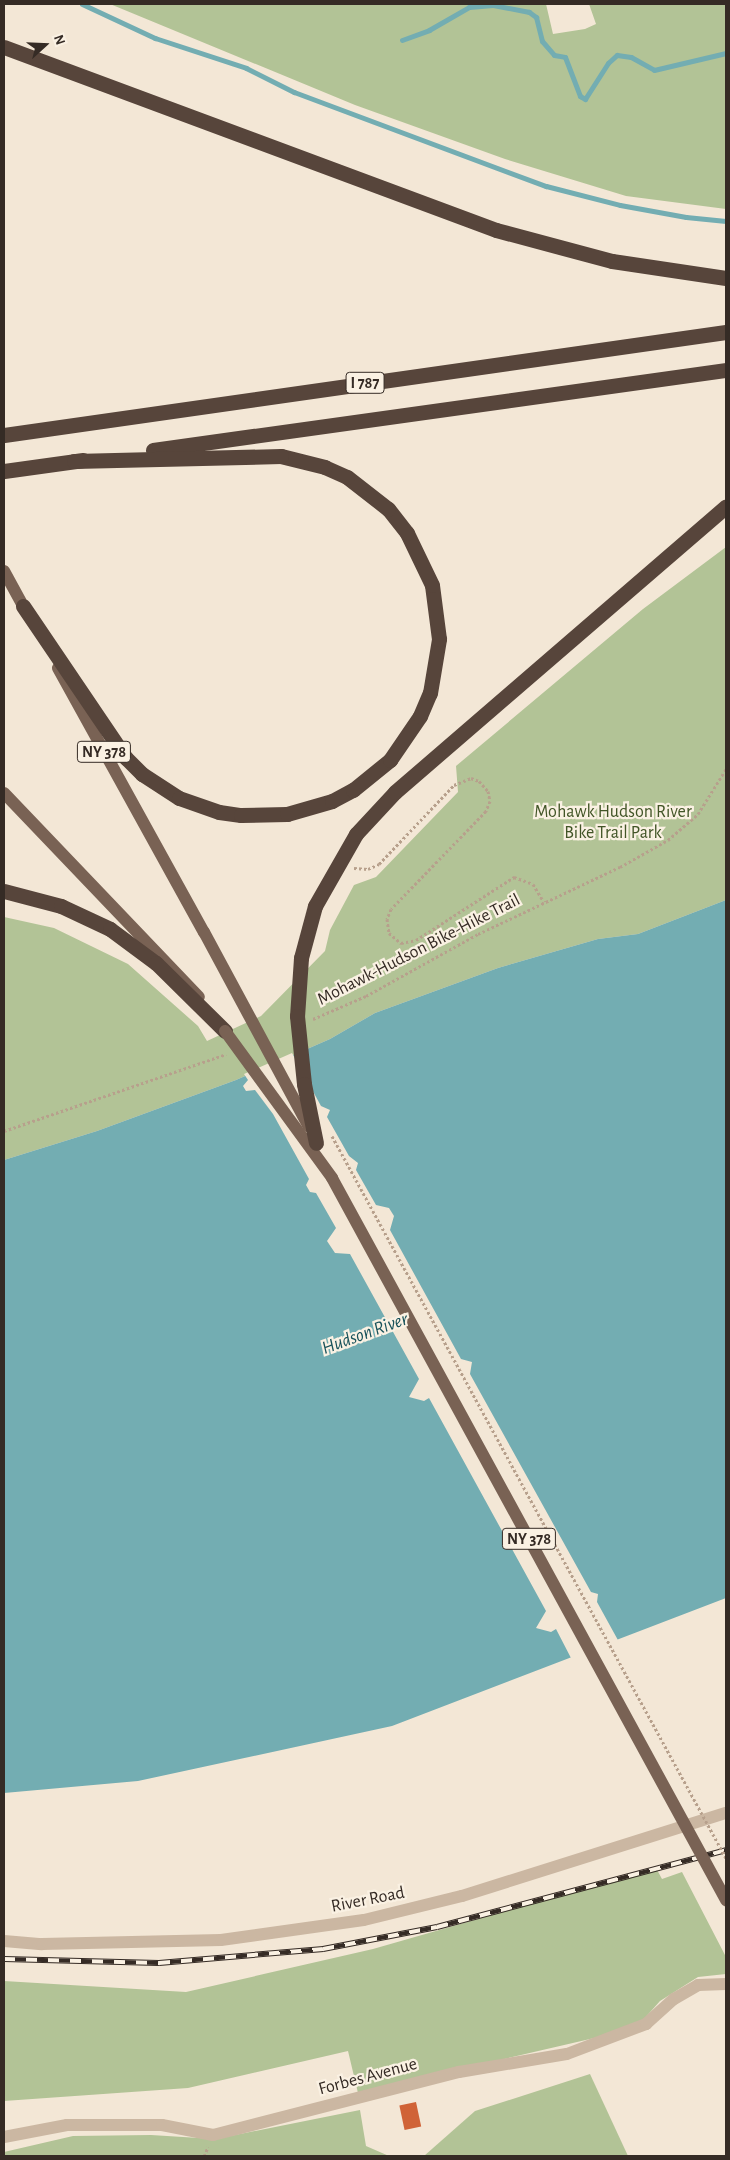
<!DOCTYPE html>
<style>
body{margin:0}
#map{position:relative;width:730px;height:2160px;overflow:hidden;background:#f3e7d6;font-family:"Alegreya Sans",sans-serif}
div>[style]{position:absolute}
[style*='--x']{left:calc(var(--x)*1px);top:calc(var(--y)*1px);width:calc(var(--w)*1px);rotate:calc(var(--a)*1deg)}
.green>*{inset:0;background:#b2c396}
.water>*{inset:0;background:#73adb2}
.pier>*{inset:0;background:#f3e7d6}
.stream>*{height:5px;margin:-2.5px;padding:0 2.5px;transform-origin:2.5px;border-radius:2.5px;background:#73adb2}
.building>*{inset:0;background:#d06337;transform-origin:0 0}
.path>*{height:3px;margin-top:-1.5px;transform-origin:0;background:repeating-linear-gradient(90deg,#b7a08c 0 2.5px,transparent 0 5px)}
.street>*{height:12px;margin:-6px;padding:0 6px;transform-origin:6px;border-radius:6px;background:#cbb7a2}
.primary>*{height:12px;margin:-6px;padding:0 6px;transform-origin:6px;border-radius:6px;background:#796254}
.highway>*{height:15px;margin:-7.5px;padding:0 7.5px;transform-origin:7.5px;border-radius:7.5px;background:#57453b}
.rail>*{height:5.5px;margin-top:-2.75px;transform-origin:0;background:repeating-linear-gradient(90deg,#faf1e3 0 11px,#352b25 0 22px);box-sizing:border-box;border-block:1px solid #352b25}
.path-bridge>*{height:3px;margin-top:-1.5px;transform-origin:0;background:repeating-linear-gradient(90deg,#b7a08c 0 2.5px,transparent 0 5px)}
.primary-bridge>*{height:12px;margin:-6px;padding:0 6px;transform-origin:6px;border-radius:6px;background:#796254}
.highway-bridge>*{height:15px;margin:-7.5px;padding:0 7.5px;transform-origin:7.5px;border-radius:7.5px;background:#57453b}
span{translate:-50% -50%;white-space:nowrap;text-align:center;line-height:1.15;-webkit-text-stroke:4.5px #faf1e3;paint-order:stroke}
.shield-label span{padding:1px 4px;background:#faf1e3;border:1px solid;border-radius:4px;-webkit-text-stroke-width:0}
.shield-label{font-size:16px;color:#352b25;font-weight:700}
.park-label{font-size:18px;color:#425527}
.street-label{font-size:18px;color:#352b25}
.water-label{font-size:19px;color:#18525a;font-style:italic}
.frame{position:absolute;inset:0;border:5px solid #352b25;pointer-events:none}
.north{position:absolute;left:20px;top:20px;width:50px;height:50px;-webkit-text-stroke:4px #faf1e3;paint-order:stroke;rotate:70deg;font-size:14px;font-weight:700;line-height:20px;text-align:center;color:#352b25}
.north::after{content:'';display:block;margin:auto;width:18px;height:22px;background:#352b25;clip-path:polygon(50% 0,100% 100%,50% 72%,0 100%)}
</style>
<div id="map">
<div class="green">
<i style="clip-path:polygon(110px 4px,546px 4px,553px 34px,585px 29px,596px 24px,589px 4px,726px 4px,726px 209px,626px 196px,505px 159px,355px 105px)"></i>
<i style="clip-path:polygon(726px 547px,726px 900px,638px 934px,598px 939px,498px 968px,375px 1013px,330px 1039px,236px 1080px,97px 1131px,4px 1160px,4px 917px,54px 928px,128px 964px,198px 1026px,207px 1041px,261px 1016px,325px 951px,330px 930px,354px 885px,376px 877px,458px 792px,456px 766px,643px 609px)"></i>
<i style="clip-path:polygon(656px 1868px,662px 1879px,682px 1872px,726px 1957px,726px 1974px,698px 1977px,660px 2001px,644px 2019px,603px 2036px,358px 2093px,348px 2051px,188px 2088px,4px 2101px,4px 1981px,186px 1992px,373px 1949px)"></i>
<i style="clip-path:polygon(590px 2074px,628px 2156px,424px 2156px,475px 2111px)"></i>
<i style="clip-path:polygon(360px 2110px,366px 2146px,389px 2156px,4px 2156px,4px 2152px,73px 2136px,151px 2135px,215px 2139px)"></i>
</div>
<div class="water">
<i style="clip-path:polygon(726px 900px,726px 1598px,392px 1726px,138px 1781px,4px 1793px,4px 1160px,97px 1131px,236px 1080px,330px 1039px,375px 1013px,498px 968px,598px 939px,638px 934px)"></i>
</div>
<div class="pier">
<i style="clip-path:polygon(292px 1053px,321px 1106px,330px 1110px,327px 1117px,349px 1156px,358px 1163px,356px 1170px,376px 1205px,389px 1208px,394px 1216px,390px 1230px,461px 1359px,472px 1362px,470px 1374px,591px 1592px,598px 1594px,597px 1602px,619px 1642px,572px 1660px,556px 1629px,551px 1632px,536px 1628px,546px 1611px,429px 1398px,424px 1401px,409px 1397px,419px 1379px,350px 1254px,335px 1253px,327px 1241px,336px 1228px,316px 1193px,310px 1192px,306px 1185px,309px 1179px,273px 1114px,255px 1090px,246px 1091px,243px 1086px,248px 1080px,244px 1074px)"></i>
</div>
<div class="stream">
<i style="--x:82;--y:4;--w:81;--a:25"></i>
<i style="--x:155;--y:38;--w:96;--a:18.2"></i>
<i style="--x:246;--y:68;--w:54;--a:26.6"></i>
<i style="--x:294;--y:92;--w:269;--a:20.5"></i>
<i style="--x:546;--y:186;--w:76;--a:14.4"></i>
<i style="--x:620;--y:205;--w:67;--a:10.3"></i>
<i style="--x:686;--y:217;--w:40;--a:5.7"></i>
<i style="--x:402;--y:40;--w:29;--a:-20"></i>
<i style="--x:429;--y:30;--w:46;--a:-29.9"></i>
<i style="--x:469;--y:7;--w:24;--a:-5"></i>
<i style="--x:493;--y:5;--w:37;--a:11"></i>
<i style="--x:529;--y:12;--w:9;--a:36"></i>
<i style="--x:536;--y:17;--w:25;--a:76"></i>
<i style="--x:542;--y:41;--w:18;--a:49"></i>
<i style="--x:554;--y:55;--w:11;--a:10"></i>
<i style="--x:565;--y:57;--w:42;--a:69"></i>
<i style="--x:580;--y:96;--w:6;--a:31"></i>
<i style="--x:585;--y:99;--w:43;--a:-57.4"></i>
<i style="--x:608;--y:63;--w:12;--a:-42"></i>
<i style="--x:617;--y:55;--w:14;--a:8"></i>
<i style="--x:631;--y:57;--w:26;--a:29"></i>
<i style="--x:654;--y:70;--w:74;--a:-13.3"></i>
</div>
<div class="building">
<i style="left:416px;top:2102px;width:25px;height:17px;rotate:78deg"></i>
</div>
<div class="path">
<i style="--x:354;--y:868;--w:14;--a:4"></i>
<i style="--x:368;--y:869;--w:12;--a:-24"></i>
<i style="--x:379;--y:864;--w:109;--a:-46.5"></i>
<i style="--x:454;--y:785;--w:18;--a:-22"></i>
<i style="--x:471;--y:778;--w:9;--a:21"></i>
<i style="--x:479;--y:781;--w:13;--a:48"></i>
<i style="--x:488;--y:791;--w:10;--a:79"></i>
<i style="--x:490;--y:801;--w:11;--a:112"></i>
<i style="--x:486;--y:811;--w:136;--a:134.1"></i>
<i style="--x:391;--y:909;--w:11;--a:112"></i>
<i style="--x:387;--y:919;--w:14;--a:82"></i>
<i style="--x:389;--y:933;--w:16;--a:40"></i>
<i style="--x:401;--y:943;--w:15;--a:-11"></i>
<i style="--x:416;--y:940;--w:117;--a:-32.7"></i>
<i style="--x:514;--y:877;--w:20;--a:20"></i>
<i style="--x:533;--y:884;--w:21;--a:59"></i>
<i style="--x:313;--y:1019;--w:58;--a:-23.5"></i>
<i style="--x:366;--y:996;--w:128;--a:-29"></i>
<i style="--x:478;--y:934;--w:157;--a:-25.3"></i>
<i style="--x:620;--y:867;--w:55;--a:-29.4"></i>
<i style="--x:668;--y:840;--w:40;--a:-41"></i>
<i style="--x:698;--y:814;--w:53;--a:-58.1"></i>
<i style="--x:4;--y:1131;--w:235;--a:-19.1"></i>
<i style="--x:204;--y:2156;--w:10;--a:-66"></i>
</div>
<div class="street">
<i style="--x:4;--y:1941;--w:38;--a:5"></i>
<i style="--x:42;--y:1944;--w:179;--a:-1.3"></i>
<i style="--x:221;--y:1940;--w:144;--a:-8"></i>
<i style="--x:364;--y:1920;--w:101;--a:-13.8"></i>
<i style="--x:462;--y:1896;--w:277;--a:-17.5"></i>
<i style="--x:4;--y:2137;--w:64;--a:-10.8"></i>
<i style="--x:67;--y:2125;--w:95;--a:0"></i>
<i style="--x:162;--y:2125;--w:52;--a:11.1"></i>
<i style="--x:213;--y:2135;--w:254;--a:-14.4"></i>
<i style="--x:459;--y:2072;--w:109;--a:-9.5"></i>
<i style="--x:567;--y:2054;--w:85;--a:-20.8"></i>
<i style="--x:646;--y:2024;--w:38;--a:-42"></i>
<i style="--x:674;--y:1999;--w:28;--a:-30"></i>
<i style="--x:698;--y:1985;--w:28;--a:-2"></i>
</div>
<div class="primary">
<i style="--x:4;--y:571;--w:48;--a:61.3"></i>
<i style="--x:58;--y:668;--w:302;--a:61.1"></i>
<i style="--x:4;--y:793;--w:282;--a:46.3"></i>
</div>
<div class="highway">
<i style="--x:4;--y:47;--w:525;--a:20.4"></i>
<i style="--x:496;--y:230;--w:120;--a:15"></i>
<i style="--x:612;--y:261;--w:115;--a:8.5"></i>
<i style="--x:4;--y:435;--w:729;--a:-8.12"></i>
<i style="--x:153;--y:450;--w:579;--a:-7.95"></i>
<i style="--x:4;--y:471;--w:80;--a:-7.9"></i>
<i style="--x:23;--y:606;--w:184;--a:55.9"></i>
<i style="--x:126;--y:758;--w:23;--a:45"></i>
<i style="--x:142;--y:774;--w:44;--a:33"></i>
<i style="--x:179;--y:798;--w:42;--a:19.3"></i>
<i style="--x:219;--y:812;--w:22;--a:8"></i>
<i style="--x:241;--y:815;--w:46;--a:-1.2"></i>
<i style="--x:287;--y:814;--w:47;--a:-16.1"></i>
<i style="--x:332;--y:801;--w:24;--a:-28"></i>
<i style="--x:353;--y:790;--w:48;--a:-39"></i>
<i style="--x:390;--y:760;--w:53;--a:-55.7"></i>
<i style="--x:420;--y:716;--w:25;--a:-67"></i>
<i style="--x:430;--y:693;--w:55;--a:-80.5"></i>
<i style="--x:439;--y:639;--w:54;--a:-97.4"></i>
<i style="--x:432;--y:585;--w:58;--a:-115.7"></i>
<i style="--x:407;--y:533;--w:31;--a:-128"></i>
<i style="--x:388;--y:509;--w:52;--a:-142"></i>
<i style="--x:347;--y:477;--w:24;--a:-156"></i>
<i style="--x:325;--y:467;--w:45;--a:-166"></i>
<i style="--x:281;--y:456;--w:207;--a:178.6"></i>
<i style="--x:4;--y:891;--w:59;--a:14.7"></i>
<i style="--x:61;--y:906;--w:54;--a:25.1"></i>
<i style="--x:110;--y:929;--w:57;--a:36.5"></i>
<i style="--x:156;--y:963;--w:97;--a:44.6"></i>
<i style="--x:315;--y:906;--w:83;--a:-60.3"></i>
<i style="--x:356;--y:834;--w:57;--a:-47.1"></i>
<i style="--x:395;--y:792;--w:437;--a:-40.8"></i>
</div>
<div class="rail">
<i style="--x:4;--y:1959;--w:155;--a:1.5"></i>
<i style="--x:159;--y:1963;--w:165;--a:-4.9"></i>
<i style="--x:323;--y:1949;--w:116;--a:-10.9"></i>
<i style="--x:437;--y:1927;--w:299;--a:-14.9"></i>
</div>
<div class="path-bridge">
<i style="--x:332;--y:1136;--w:823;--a:61.38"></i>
</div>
<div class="primary-bridge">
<i style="--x:204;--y:932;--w:221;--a:61.7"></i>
<i style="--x:225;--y:1031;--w:182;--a:53.9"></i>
<i style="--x:332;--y:1178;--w:823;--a:61.38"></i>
</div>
<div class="highway-bridge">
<i style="--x:315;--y:906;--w:54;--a:105.1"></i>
<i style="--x:301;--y:958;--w:58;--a:93.9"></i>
<i style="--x:297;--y:1016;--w:68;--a:84.1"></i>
<i style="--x:304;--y:1084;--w:60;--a:78.5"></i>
</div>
<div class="shield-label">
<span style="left:365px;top:383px">I 787</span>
<span style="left:104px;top:752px">NY 378</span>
<span style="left:529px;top:1539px">NY 378</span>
</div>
<div class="park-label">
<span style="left:613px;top:823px">Mohawk Hudson River<br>Bike Trail Park</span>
</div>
<div class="street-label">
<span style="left:419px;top:950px;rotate:-27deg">Mohawk-Hudson Bike-Hike Trail</span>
<span style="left:368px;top:1900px;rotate:-11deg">River Road</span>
<span style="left:368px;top:2077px;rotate:-15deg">Forbes Avenue</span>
</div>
<div class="water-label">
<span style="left:365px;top:1334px;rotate:-20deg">Hudson River</span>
</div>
<div class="frame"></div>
<div class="north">N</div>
</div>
